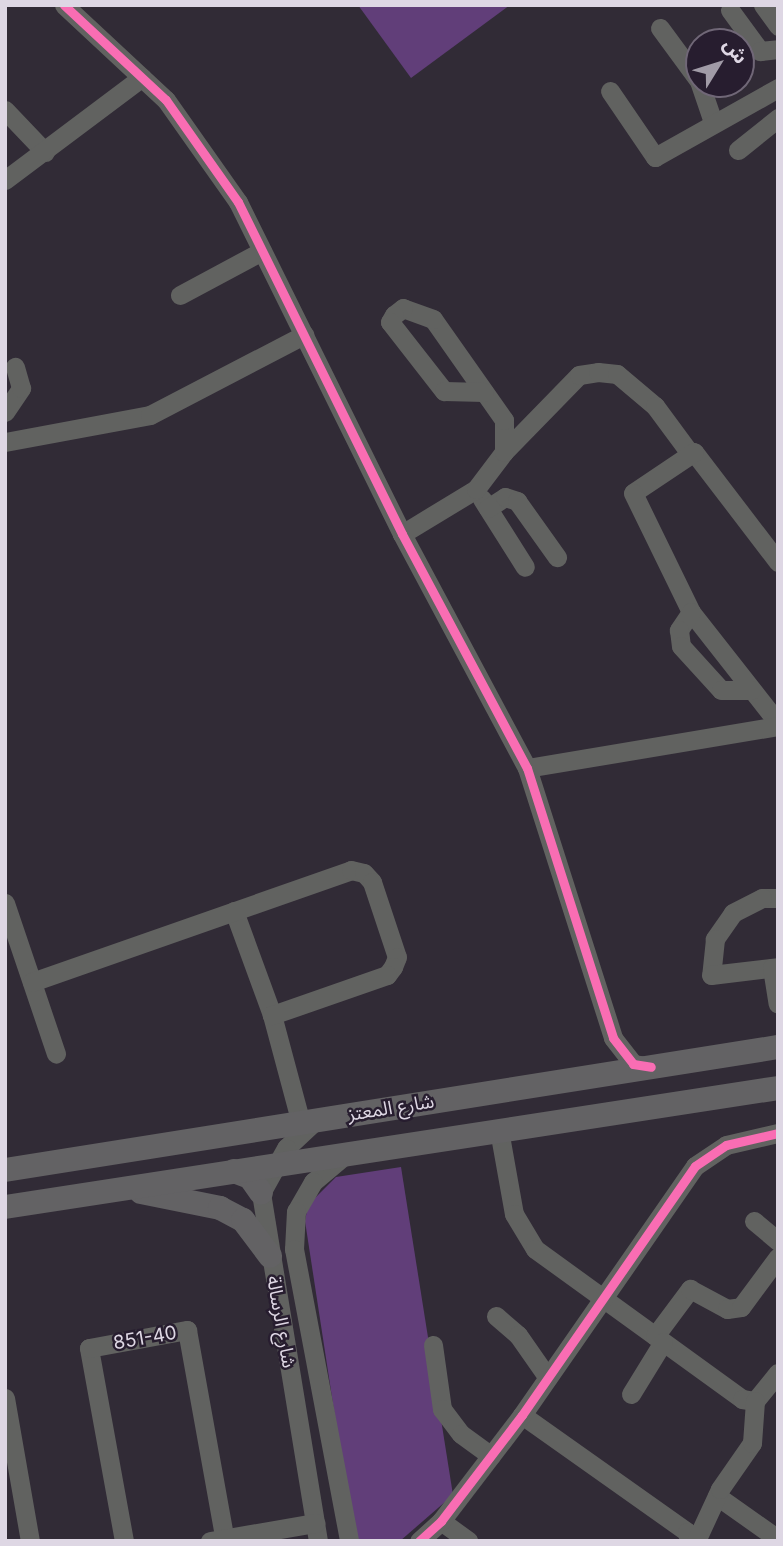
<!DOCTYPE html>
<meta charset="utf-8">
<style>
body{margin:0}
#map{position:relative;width:783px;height:1546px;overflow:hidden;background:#312b36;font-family:Inter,"Noto Sans Arabic",sans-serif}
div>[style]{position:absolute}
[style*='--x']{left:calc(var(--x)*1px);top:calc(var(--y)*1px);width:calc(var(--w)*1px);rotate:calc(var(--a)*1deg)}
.green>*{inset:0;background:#613e79}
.minor>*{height:19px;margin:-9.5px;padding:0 9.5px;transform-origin:9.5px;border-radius:9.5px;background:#616260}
.major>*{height:24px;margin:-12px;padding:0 12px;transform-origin:12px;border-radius:12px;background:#636264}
.cycleway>*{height:9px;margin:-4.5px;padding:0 4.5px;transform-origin:4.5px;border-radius:4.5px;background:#f96db3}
span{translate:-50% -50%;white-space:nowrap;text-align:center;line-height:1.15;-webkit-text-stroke:5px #271d2f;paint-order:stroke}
.street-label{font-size:19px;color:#ded7e4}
.frame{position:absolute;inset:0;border:7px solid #ded7e4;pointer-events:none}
.north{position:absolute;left:685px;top:28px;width:70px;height:70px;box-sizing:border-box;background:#271d2f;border:2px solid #706777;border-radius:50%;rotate:52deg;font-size:19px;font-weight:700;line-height:28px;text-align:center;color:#ded7e4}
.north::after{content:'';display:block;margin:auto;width:24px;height:32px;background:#a19ba7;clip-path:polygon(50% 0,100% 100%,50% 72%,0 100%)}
</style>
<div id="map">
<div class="green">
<i style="clip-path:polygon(358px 5px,510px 5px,411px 78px)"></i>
<i style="clip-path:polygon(401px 1167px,453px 1495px,400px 1541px,354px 1541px,305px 1221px,308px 1205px,336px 1177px)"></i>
</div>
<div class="minor">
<i style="--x:64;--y:5;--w:139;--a:43"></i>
<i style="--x:166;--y:100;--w:125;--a:54.8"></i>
<i style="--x:238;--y:202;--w:370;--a:63.7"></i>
<i style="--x:402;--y:534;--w:265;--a:61.9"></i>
<i style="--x:527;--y:768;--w:283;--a:72.3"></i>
<i style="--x:613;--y:1038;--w:33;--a:52"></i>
<i style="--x:633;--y:1064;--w:18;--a:9"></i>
<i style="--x:763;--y:5;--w:26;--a:54"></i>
<i style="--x:730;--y:10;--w:51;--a:53.8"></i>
<i style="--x:760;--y:51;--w:18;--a:-6"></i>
<i style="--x:660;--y:28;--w:66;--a:53.7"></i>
<i style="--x:700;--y:84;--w:40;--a:71.1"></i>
<i style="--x:610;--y:91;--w:80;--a:55.7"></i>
<i style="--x:655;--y:157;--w:141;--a:-29.3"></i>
<i style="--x:5;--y:110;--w:58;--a:46.4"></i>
<i style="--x:738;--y:150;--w:51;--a:-38.7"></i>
<i style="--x:5;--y:180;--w:171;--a:-36.9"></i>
<i style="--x:180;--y:295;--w:93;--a:-28.2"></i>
<i style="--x:5;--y:412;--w:29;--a:-56"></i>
<i style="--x:21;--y:388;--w:22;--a:-106"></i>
<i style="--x:5;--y:442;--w:147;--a:-10.5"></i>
<i style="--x:150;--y:415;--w:174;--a:-27.5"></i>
<i style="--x:504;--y:452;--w:107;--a:-45.8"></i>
<i style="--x:579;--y:375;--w:19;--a:-9"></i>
<i style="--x:598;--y:372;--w:19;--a:6"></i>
<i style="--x:617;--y:374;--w:50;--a:40.1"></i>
<i style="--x:655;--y:406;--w:57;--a:53.5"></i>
<i style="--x:482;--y:499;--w:80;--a:57.7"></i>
<i style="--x:488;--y:508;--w:20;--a:-33"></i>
<i style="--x:505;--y:497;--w:13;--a:18"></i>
<i style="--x:517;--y:501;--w:69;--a:54.5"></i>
<i style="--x:402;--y:534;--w:87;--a:-31.3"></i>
<i style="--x:476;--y:489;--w:46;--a:-52.9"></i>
<i style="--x:504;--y:452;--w:32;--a:-90"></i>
<i style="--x:504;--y:420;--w:123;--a:-125.1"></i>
<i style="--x:433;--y:319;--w:32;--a:-160"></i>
<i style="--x:403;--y:308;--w:11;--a:142"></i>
<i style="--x:394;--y:315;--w:8;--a:120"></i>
<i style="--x:390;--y:322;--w:88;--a:52"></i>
<i style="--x:444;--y:391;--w:40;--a:1.4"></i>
<i style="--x:778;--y:562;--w:138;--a:-127.4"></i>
<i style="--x:694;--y:452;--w:73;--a:146.1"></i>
<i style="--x:633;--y:493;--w:132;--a:64"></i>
<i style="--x:691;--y:612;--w:141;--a:51.9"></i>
<i style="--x:691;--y:612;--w:22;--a:124"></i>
<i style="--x:679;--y:630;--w:16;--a:83"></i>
<i style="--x:681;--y:646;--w:59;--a:47.7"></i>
<i style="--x:721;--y:690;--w:30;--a:0"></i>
<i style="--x:527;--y:768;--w:254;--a:-9.5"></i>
<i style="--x:778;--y:898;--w:16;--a:180"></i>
<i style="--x:762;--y:898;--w:33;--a:153"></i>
<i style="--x:733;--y:913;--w:32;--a:125"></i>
<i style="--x:715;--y:939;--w:36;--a:96"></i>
<i style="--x:711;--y:975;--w:67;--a:-6.8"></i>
<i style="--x:5;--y:903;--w:159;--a:71.3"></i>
<i style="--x:234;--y:911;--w:111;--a:69.9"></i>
<i style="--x:272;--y:1015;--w:112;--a:75"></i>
<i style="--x:772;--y:968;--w:36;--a:81"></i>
<i style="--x:32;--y:982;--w:338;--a:-19.3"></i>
<i style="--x:351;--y:870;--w:13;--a:13"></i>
<i style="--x:364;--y:873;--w:12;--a:48"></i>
<i style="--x:372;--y:882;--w:79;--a:71.6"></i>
<i style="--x:397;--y:957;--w:11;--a:112"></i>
<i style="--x:393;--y:967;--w:10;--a:127"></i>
<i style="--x:387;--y:975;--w:122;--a:160.8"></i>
<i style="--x:316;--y:1120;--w:41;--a:137"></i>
<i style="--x:286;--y:1148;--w:51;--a:119.1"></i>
<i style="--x:261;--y:1193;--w:353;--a:80.7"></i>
<i style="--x:499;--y:1130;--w:85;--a:79.9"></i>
<i style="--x:514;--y:1214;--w:41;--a:59"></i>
<i style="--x:535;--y:1249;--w:256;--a:35.9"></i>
<i style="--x:742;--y:1399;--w:13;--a:9"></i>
<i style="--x:755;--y:1401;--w:36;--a:-51"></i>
<i style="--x:345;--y:1155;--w:42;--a:139.8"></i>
<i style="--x:313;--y:1182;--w:34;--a:120"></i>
<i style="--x:296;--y:1211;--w:38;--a:93"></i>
<i style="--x:294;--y:1249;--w:297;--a:79.3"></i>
<i style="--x:754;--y:1221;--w:31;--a:40"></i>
<i style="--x:496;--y:1316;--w:29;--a:41"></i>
<i style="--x:518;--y:1335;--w:52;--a:55.1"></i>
<i style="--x:655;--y:1336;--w:59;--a:-53.3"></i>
<i style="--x:690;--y:1289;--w:42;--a:28.4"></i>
<i style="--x:727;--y:1309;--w:14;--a:-8"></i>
<i style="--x:741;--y:1307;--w:62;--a:-53.5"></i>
<i style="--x:433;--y:1345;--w:65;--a:82"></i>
<i style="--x:442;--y:1409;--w:31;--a:53"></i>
<i style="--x:461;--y:1434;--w:37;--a:36"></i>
<i style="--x:631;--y:1394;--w:61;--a:-58.4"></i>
<i style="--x:5;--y:1398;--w:145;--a:80.1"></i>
<i style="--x:522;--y:1415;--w:202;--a:35.3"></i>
<i style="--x:687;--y:1532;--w:9;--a:77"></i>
<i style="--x:717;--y:1496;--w:75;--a:35.2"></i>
<i style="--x:441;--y:1521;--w:34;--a:36"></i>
<i style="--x:124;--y:1541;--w:196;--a:-100.3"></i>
<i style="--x:89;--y:1348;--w:100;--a:-10.4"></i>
<i style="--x:187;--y:1330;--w:214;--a:79.8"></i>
<i style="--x:210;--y:1541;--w:107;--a:-9.7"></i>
<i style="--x:419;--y:1541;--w:30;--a:-42"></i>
<i style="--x:441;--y:1521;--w:133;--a:-52.6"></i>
<i style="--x:522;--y:1415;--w:303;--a:-55.2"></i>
<i style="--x:695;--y:1166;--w:37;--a:-34"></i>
<i style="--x:726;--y:1145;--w:53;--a:-13"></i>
<i style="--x:696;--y:1541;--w:57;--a:-65.2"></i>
<i style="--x:720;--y:1489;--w:56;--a:-55.2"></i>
<i style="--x:752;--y:1443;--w:42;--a:-85.9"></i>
</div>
<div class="major">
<i style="--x:5;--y:1170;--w:783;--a:-9.04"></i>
<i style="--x:234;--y:1171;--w:17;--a:21"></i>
<i style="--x:250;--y:1177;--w:19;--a:55"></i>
<i style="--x:141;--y:1192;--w:81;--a:11.4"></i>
<i style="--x:220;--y:1208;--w:26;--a:28"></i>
<i style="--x:243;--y:1220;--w:45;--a:53.1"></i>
<i style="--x:5;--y:1207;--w:782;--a:-8.75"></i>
</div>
<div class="cycleway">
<i style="--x:64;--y:5;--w:139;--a:43"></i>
<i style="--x:166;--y:100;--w:125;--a:54.8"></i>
<i style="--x:238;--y:202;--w:370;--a:63.7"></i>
<i style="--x:402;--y:534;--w:265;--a:61.9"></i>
<i style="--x:527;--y:768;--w:283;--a:72.3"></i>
<i style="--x:613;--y:1038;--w:33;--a:52"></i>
<i style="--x:633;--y:1064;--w:18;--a:9"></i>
<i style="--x:419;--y:1541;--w:30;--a:-42"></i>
<i style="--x:441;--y:1521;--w:133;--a:-52.6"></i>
<i style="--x:522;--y:1415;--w:303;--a:-55.2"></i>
<i style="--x:695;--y:1166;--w:37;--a:-34"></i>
<i style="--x:726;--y:1145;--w:53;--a:-13"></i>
</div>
<div class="street-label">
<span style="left:391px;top:1108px;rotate:-9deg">شارع المعتز</span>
<span style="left:281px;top:1322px;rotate:80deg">شارع الرسالة</span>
<span style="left:145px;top:1338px;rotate:-10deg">851-40</span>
</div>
<div class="frame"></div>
<div class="north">ش</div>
</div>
